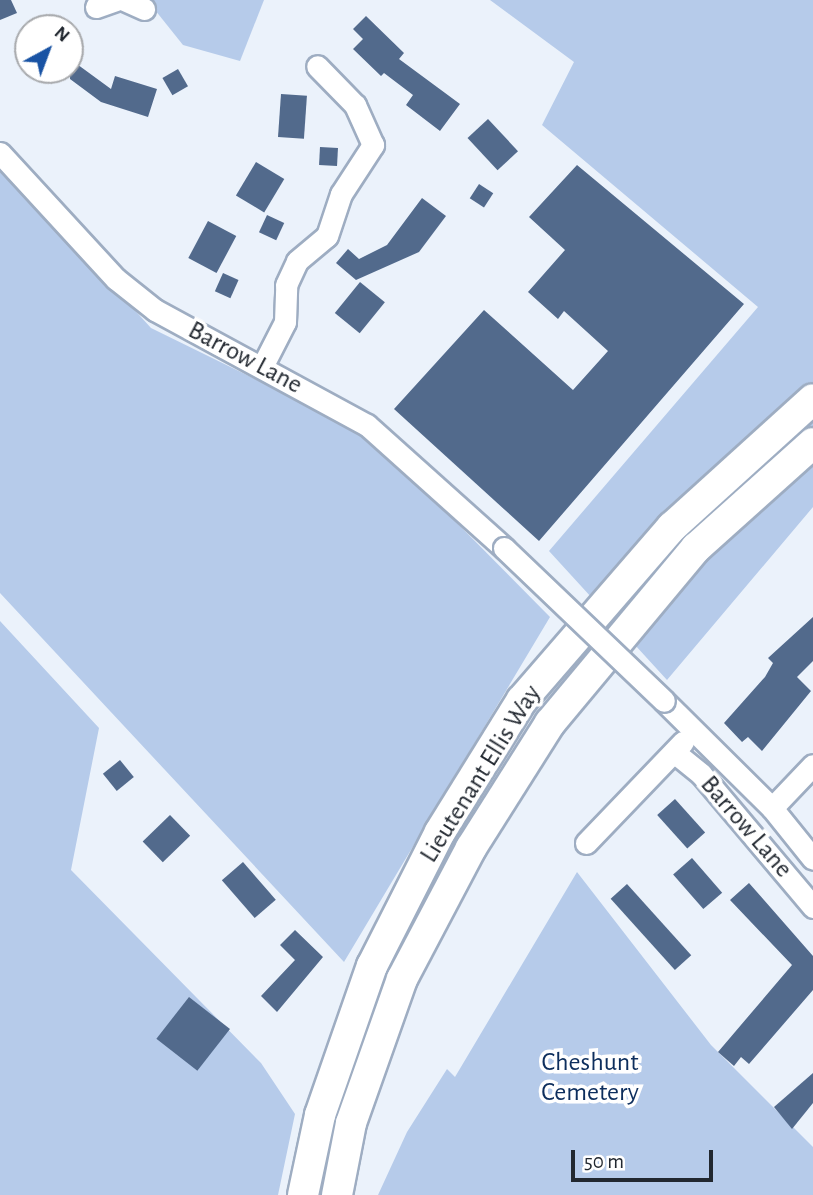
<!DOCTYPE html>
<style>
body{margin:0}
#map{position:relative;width:813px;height:1195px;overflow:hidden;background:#ebf2fb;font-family:"Alegreya Sans",sans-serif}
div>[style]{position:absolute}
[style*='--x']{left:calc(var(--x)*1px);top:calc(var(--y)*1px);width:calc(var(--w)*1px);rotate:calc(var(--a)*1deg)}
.green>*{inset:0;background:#b6cbea}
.building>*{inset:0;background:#526a8c;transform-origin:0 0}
.roads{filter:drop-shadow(2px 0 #9eadc2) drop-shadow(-2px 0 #9eadc2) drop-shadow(0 2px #9eadc2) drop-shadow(0 -2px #9eadc2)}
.minor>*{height:21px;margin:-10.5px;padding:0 10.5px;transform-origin:10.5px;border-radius:10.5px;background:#fff}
.secondary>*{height:30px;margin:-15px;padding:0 15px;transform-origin:15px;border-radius:15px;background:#fff}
.bridges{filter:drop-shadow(2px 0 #9eadc2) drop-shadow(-2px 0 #9eadc2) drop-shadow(0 2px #9eadc2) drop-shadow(0 -2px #9eadc2)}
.minor-bridge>*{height:21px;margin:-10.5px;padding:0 10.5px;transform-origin:10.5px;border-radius:10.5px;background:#fff}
span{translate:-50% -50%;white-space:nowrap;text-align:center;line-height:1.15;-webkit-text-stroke:7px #fff;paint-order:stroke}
.street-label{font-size:26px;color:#222830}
.park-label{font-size:26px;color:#0d2e5d}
.north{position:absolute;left:14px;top:14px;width:70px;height:70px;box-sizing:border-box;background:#fff;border:2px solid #a7a9ac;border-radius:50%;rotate:41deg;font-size:19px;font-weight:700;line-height:28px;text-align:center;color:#222830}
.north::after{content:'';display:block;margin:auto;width:24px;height:32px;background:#1953a4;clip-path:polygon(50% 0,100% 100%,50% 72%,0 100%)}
.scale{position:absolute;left:571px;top:1150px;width:142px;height:32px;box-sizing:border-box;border:4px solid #222830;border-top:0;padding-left:9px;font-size:21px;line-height:24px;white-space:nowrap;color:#222830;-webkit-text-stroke:5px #fff;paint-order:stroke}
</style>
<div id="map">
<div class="green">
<i style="clip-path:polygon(147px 0,264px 0,240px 61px,183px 45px)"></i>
<i style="clip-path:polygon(490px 0,813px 0,813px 507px,667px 680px,549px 551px,758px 307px,542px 125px,574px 62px)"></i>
<i style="clip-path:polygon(0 162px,151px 328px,371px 436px,550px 617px,344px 962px,0 593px)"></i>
<i style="clip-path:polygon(0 621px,99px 728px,71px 870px,261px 1063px,295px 1114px,278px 1195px,0 1195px)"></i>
<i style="clip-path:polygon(577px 872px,711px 1045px,813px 1147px,813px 1195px,378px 1195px,407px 1132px,447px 1069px,455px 1077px)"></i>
</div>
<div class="building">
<i style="clip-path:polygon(0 0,11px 0,17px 13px,0 20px)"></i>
<i style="clip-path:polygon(366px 16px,404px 53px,399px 59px,460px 104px,440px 131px,406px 105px,413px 95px,384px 73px,381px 76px,353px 49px,363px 39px,353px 29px)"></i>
<i style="clip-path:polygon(70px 59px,111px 89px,115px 76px,157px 89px,148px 117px,101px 102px,70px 79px)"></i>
<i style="left:178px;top:69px;width:20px;height:18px;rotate:60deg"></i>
<i style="left:281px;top:94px;width:26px;height:43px;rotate:4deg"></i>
<i style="left:488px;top:119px;width:44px;height:28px;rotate:47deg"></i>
<i style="left:320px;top:147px;width:18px;height:18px;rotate:3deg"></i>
<i style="left:256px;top:162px;width:33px;height:39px;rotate:31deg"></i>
<i style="clip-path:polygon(577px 165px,744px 304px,539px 541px,394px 409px,484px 310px,573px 390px,608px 351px,564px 311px,558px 319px,528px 292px,565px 250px,529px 217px)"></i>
<i style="left:479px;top:184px;width:17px;height:17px;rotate:33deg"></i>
<i style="clip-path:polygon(422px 198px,446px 216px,419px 252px,356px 280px,336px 263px,348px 249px,359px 259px,387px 245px)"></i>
<i style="left:267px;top:215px;width:19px;height:19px;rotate:25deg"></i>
<i style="left:208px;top:221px;width:32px;height:42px;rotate:28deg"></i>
<i style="left:223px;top:273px;width:17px;height:20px;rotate:24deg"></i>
<i style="left:360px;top:282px;width:32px;height:40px;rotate:39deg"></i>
<i style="clip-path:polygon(813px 617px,813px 661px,797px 677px,811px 691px,762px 751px,748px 737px,742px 742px,724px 723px,765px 677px,773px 663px,768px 658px)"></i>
<i style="left:120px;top:760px;width:22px;height:22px;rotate:51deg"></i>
<i style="left:675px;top:799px;width:45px;height:24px;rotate:48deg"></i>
<i style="left:170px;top:815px;width:29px;height:38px;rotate:46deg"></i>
<i style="left:692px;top:858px;width:46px;height:25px;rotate:49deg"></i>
<i style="left:243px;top:862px;width:50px;height:28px;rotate:49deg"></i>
<i style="clip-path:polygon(749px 883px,813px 956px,813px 990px,749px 1064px,741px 1057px,734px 1066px,718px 1052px,792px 965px,730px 900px)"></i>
<i style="left:627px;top:884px;width:96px;height:22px;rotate:48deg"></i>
<i style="clip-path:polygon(295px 930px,323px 957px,277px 1012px,261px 996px,295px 960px,280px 945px)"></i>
<i style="left:189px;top:997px;width:52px;height:53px;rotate:38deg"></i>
<i style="clip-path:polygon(813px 1073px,813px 1103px,792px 1129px,774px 1107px)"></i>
</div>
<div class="roads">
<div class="minor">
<i style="--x:124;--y:0;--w:22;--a:24"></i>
<i style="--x:96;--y:7;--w:21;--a:-19"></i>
<i style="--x:0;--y:153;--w:171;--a:47.4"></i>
<i style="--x:116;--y:279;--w:50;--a:38.5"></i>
<i style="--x:155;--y:310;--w:241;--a:28.5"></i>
<i style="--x:367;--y:425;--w:184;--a:41.9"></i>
<i style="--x:263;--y:365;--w:48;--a:-62.9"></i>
<i style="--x:285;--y:322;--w:37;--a:-88"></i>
<i style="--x:286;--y:285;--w:26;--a:-65"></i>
<i style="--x:297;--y:261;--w:39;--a:-40"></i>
<i style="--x:327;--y:236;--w:44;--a:-71.6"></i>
<i style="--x:341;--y:194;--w:59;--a:-56.9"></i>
<i style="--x:373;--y:145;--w:44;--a:-114.2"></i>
<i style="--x:355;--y:105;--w:54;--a:-134.3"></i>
<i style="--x:664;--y:701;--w:152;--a:44.7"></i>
<i style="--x:772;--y:808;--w:65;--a:51.2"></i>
<i style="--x:674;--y:752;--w:35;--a:39"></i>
<i style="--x:701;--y:774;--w:174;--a:49.9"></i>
<i style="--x:772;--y:808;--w:59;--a:-46.4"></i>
<i style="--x:586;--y:843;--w:140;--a:-46.2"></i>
</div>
<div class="secondary">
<i style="--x:303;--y:1195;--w:82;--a:-78"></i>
<i style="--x:320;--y:1115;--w:158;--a:-70.8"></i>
<i style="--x:372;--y:966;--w:150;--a:-63.1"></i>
<i style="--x:440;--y:832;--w:155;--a:-58.2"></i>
<i style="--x:522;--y:700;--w:229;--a:-49.1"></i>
<i style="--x:672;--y:527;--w:190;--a:-42.2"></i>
<i style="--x:337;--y:1195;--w:73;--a:-79"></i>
<i style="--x:351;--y:1123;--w:153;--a:-70.5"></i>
<i style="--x:402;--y:979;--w:148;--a:-62.2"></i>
<i style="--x:471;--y:848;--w:148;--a:-57.7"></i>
<i style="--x:550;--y:723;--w:228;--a:-50.2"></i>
<i style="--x:696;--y:548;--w:157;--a:-41.9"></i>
</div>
</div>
<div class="bridges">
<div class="minor-bridge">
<i style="--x:504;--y:548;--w:221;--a:43.7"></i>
</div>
</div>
<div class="street-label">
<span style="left:245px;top:358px;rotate:28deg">Barrow Lane</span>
<span style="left:481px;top:774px;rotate:-58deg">Lieutenant Ellis Way</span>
<span style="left:746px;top:827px;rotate:49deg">Barrow Lane</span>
</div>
<div class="park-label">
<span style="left:590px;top:1078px">Cheshunt<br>Cemetery</span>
</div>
<div class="north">N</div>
<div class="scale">50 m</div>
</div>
